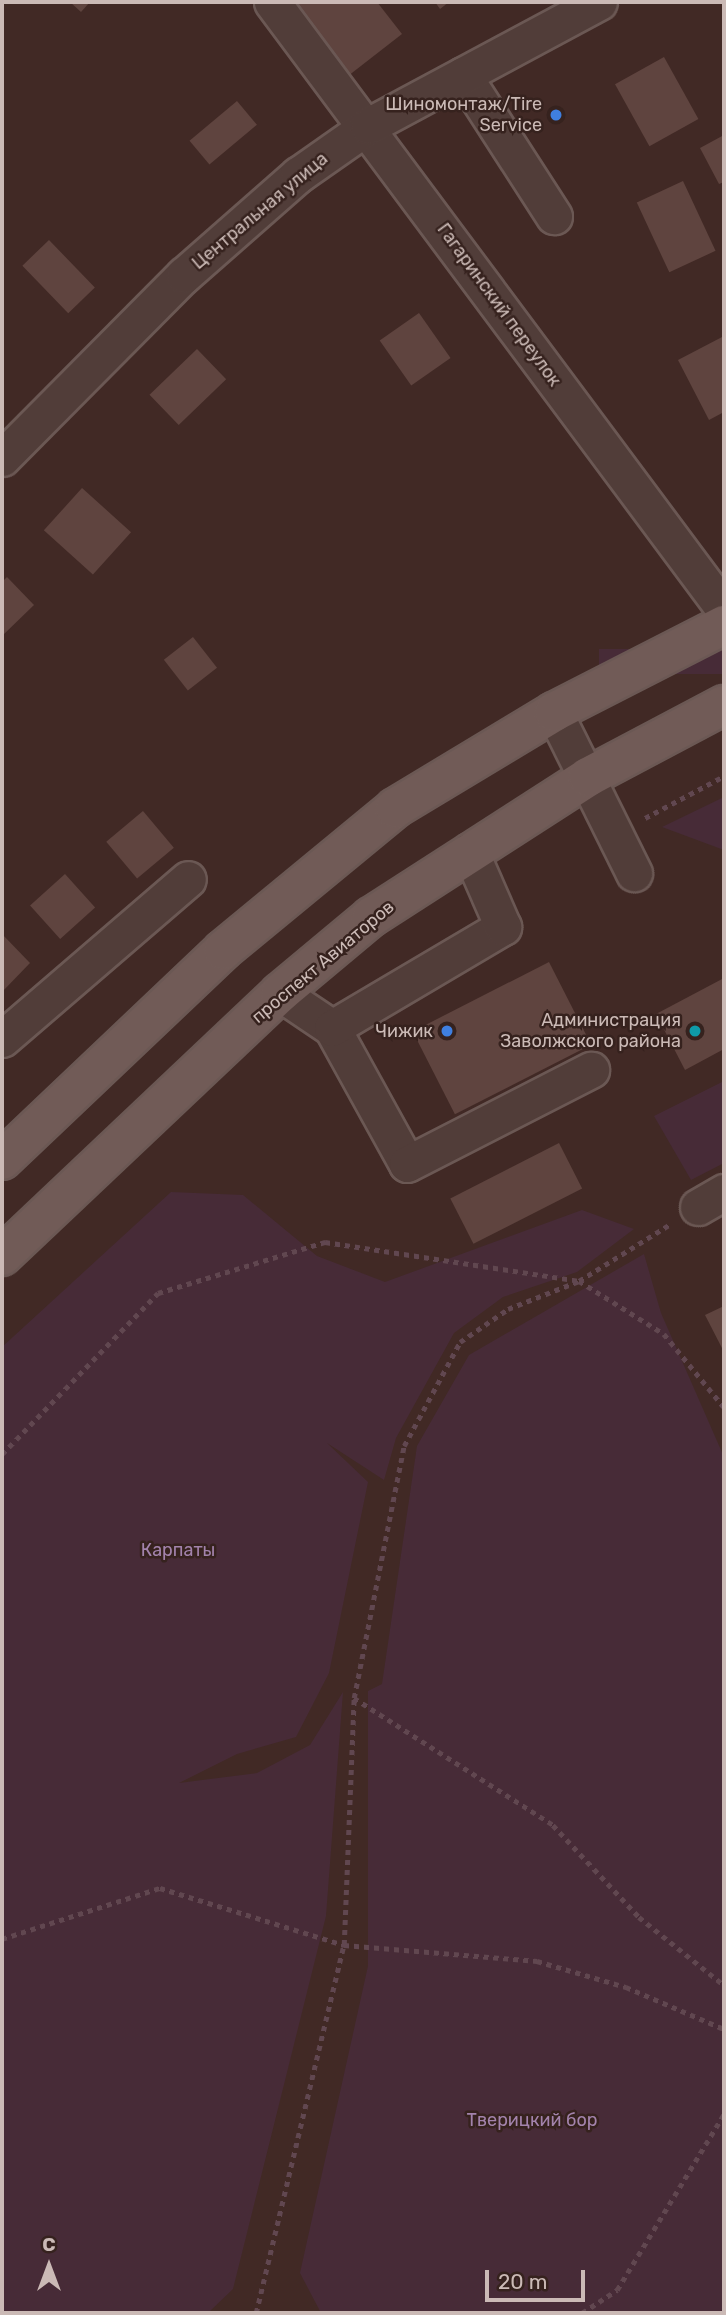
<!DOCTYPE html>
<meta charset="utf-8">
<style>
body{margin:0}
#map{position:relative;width:726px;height:2315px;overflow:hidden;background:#412925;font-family:Rubik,sans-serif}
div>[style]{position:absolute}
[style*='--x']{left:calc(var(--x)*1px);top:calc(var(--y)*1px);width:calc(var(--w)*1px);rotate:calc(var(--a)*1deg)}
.green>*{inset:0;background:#472b37;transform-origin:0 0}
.building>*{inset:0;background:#5f443f;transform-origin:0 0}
.path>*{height:4.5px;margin-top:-2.25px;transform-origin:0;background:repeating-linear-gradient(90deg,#614750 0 5px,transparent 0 10px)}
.roads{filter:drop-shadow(2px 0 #6b5854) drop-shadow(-2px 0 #6b5854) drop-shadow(0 2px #6b5854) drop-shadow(0 -2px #6b5854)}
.minor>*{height:35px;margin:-17.5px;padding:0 17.5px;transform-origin:17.5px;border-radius:17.5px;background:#513d39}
.major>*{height:38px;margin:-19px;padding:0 19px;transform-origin:19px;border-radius:19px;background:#715b57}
.dots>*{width:19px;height:19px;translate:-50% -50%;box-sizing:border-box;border:4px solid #36221e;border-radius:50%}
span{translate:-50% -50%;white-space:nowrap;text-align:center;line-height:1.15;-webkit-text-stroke:5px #36221e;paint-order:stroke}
.poi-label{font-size:18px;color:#cbbab6}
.right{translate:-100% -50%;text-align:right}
.street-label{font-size:18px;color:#cbbab6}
.park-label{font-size:18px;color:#a383ac}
.frame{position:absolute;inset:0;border:4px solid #cbbab6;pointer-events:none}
.north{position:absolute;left:14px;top:2231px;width:70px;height:70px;-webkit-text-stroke:5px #36221e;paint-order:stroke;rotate:0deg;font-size:19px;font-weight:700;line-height:28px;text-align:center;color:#cbbab6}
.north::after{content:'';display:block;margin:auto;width:24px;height:32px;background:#cbbab6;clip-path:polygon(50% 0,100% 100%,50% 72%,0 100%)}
.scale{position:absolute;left:485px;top:2270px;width:100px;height:32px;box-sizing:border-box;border:4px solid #cbbab6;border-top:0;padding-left:9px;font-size:21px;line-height:24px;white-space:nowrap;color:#cbbab6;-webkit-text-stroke:5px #36221e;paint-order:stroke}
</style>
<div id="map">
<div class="green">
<i style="left:724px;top:649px;width:25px;height:125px;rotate:90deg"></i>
<i style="clip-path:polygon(724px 797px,724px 850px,662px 827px)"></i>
<i style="clip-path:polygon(724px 1081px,724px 1163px,691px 1180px,654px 1116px)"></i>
<i style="clip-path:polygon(171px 1192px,243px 1195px,317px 1256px,385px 1282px,582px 1210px,634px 1229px,577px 1272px,503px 1297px,454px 1333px,396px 1438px,384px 1480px,327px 1443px,368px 1482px,329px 1673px,296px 1737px,237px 1754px,179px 1783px,257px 1773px,310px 1745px,343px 1692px,326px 1916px,233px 2289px,208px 2313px,2px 2313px,2px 1347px)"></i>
<i style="clip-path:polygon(644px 1254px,661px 1313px,724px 1457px,724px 2313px,321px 2313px,300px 2273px,368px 1966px,368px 1691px,382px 1684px,417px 1446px,469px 1355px)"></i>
</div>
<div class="building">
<i style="clip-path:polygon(70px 2px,90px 2px,81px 12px)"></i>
<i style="clip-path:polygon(290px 2px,377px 2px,402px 34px,348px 76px)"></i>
<i style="clip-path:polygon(435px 2px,449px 2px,440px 9px)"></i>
<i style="left:664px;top:57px;width:71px;height:56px;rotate:61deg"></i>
<i style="left:237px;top:101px;width:31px;height:62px;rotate:50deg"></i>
<i style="clip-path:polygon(724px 135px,724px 182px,719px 184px,700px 148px)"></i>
<i style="left:683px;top:181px;width:77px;height:51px;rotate:65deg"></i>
<i style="left:49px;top:240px;width:66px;height:37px;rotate:46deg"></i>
<i style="left:419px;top:313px;width:55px;height:48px;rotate:55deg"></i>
<i style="clip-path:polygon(724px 336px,724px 412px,709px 420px,678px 360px)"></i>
<i style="left:197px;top:349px;width:42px;height:66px;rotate:46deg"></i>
<i style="left:82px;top:488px;width:66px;height:57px;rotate:42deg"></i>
<i style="clip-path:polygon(7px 577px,34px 605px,2px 636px,2px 582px)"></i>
<i style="left:193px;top:637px;width:39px;height:37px;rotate:52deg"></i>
<i style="left:143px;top:811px;width:48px;height:48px;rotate:50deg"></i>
<i style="left:65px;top:874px;width:45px;height:47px;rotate:48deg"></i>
<i style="clip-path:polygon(2px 934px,30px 963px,2px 992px)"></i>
<i style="left:549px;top:962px;width:93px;height:153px;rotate:63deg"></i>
<i style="clip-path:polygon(724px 978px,724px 1049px,685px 1070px,656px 1014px)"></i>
<i style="left:559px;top:1143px;width:51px;height:122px;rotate:63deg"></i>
<i style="clip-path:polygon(724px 1306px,724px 1352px,705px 1315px)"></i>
</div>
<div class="path">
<i style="--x:645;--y:818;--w:89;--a:-28"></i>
<i style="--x:2;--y:1454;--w:224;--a:-45.9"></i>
<i style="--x:158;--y:1293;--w:175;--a:-17"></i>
<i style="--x:325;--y:1242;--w:257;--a:8.7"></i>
<i style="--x:579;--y:1281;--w:100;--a:31.9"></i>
<i style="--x:664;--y:1334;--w:94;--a:50.6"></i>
<i style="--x:354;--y:1698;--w:236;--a:32.5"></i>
<i style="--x:553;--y:1825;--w:126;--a:46.9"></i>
<i style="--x:639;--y:1917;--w:109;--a:38.7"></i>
<i style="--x:2;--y:1939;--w:166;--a:-17.9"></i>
<i style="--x:160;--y:1888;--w:193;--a:17.2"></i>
<i style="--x:344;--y:1945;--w:194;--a:4.7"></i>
<i style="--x:537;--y:1961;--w:93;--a:16.3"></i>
<i style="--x:626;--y:1987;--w:107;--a:23.2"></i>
<i style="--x:256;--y:2313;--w:378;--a:-76.6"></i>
<i style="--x:344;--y:1945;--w:247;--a:-87.7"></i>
<i style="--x:354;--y:1698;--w:257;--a:-78.8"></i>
<i style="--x:404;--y:1446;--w:118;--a:-61.7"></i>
<i style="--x:460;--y:1342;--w:58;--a:-34.5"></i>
<i style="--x:508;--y:1309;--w:76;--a:-21.5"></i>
<i style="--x:579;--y:1281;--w:106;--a:-31.9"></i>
<i style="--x:582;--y:2313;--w:42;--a:-33.3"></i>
<i style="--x:617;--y:2290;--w:206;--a:-58.7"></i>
</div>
<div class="roads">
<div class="minor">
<i style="--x:272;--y:2;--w:757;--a:53.33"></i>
<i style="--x:463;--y:75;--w:168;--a:57.2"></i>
<i style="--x:2;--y:458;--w:258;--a:-45.2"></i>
<i style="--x:184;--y:275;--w:152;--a:-41.3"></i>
<i style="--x:298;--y:175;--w:85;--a:-35"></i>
<i style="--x:368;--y:126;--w:262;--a:-28.2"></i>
<i style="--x:554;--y:712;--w:180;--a:63.6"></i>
<i style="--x:280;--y:993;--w:63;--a:33.9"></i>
<i style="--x:332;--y:1028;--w:155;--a:61.1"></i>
<i style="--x:407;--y:1164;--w:207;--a:-27.1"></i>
<i style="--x:332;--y:1028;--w:199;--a:-30.6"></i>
<i style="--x:503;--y:927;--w:83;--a:-113.5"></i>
<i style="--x:2;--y:1039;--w:245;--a:-40.7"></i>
<i style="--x:698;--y:1207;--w:30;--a:-30"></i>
</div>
<div class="major">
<i style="--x:2;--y:1160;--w:305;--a:-43.5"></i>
<i style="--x:223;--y:950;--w:223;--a:-39.5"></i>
<i style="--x:395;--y:808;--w:186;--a:-31.1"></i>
<i style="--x:554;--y:712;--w:191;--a:-27.1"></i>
<i style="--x:2;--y:1256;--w:383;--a:-43.4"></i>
<i style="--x:280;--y:993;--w:119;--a:-39.9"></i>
<i style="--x:371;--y:917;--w:258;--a:-32.8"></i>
<i style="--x:588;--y:777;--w:154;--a:-27.9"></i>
</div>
</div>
<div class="dots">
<i style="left:556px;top:115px;background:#3f7fe0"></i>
<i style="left:447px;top:1031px;background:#3f7fe0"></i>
<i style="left:695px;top:1031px;background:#0f9aa8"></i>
</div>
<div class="poi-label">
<span class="right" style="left:542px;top:115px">Шиномонтаж/Tire<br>Service</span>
<span class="right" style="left:681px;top:1031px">Администрация<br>Заволжского района</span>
<span class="right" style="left:433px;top:1031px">Чижик</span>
</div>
<div class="street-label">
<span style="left:260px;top:211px;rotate:-40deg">Центральная улица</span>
<span style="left:499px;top:305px;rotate:54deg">Гагаринский переулок</span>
<span style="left:323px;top:962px;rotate:-40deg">проспект Авиаторов</span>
</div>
<div class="park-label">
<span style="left:178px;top:1550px">Карпаты</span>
<span style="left:532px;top:2120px">Тверицкий бор</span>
</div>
<div class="frame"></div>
<div class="north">С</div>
<div class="scale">20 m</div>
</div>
